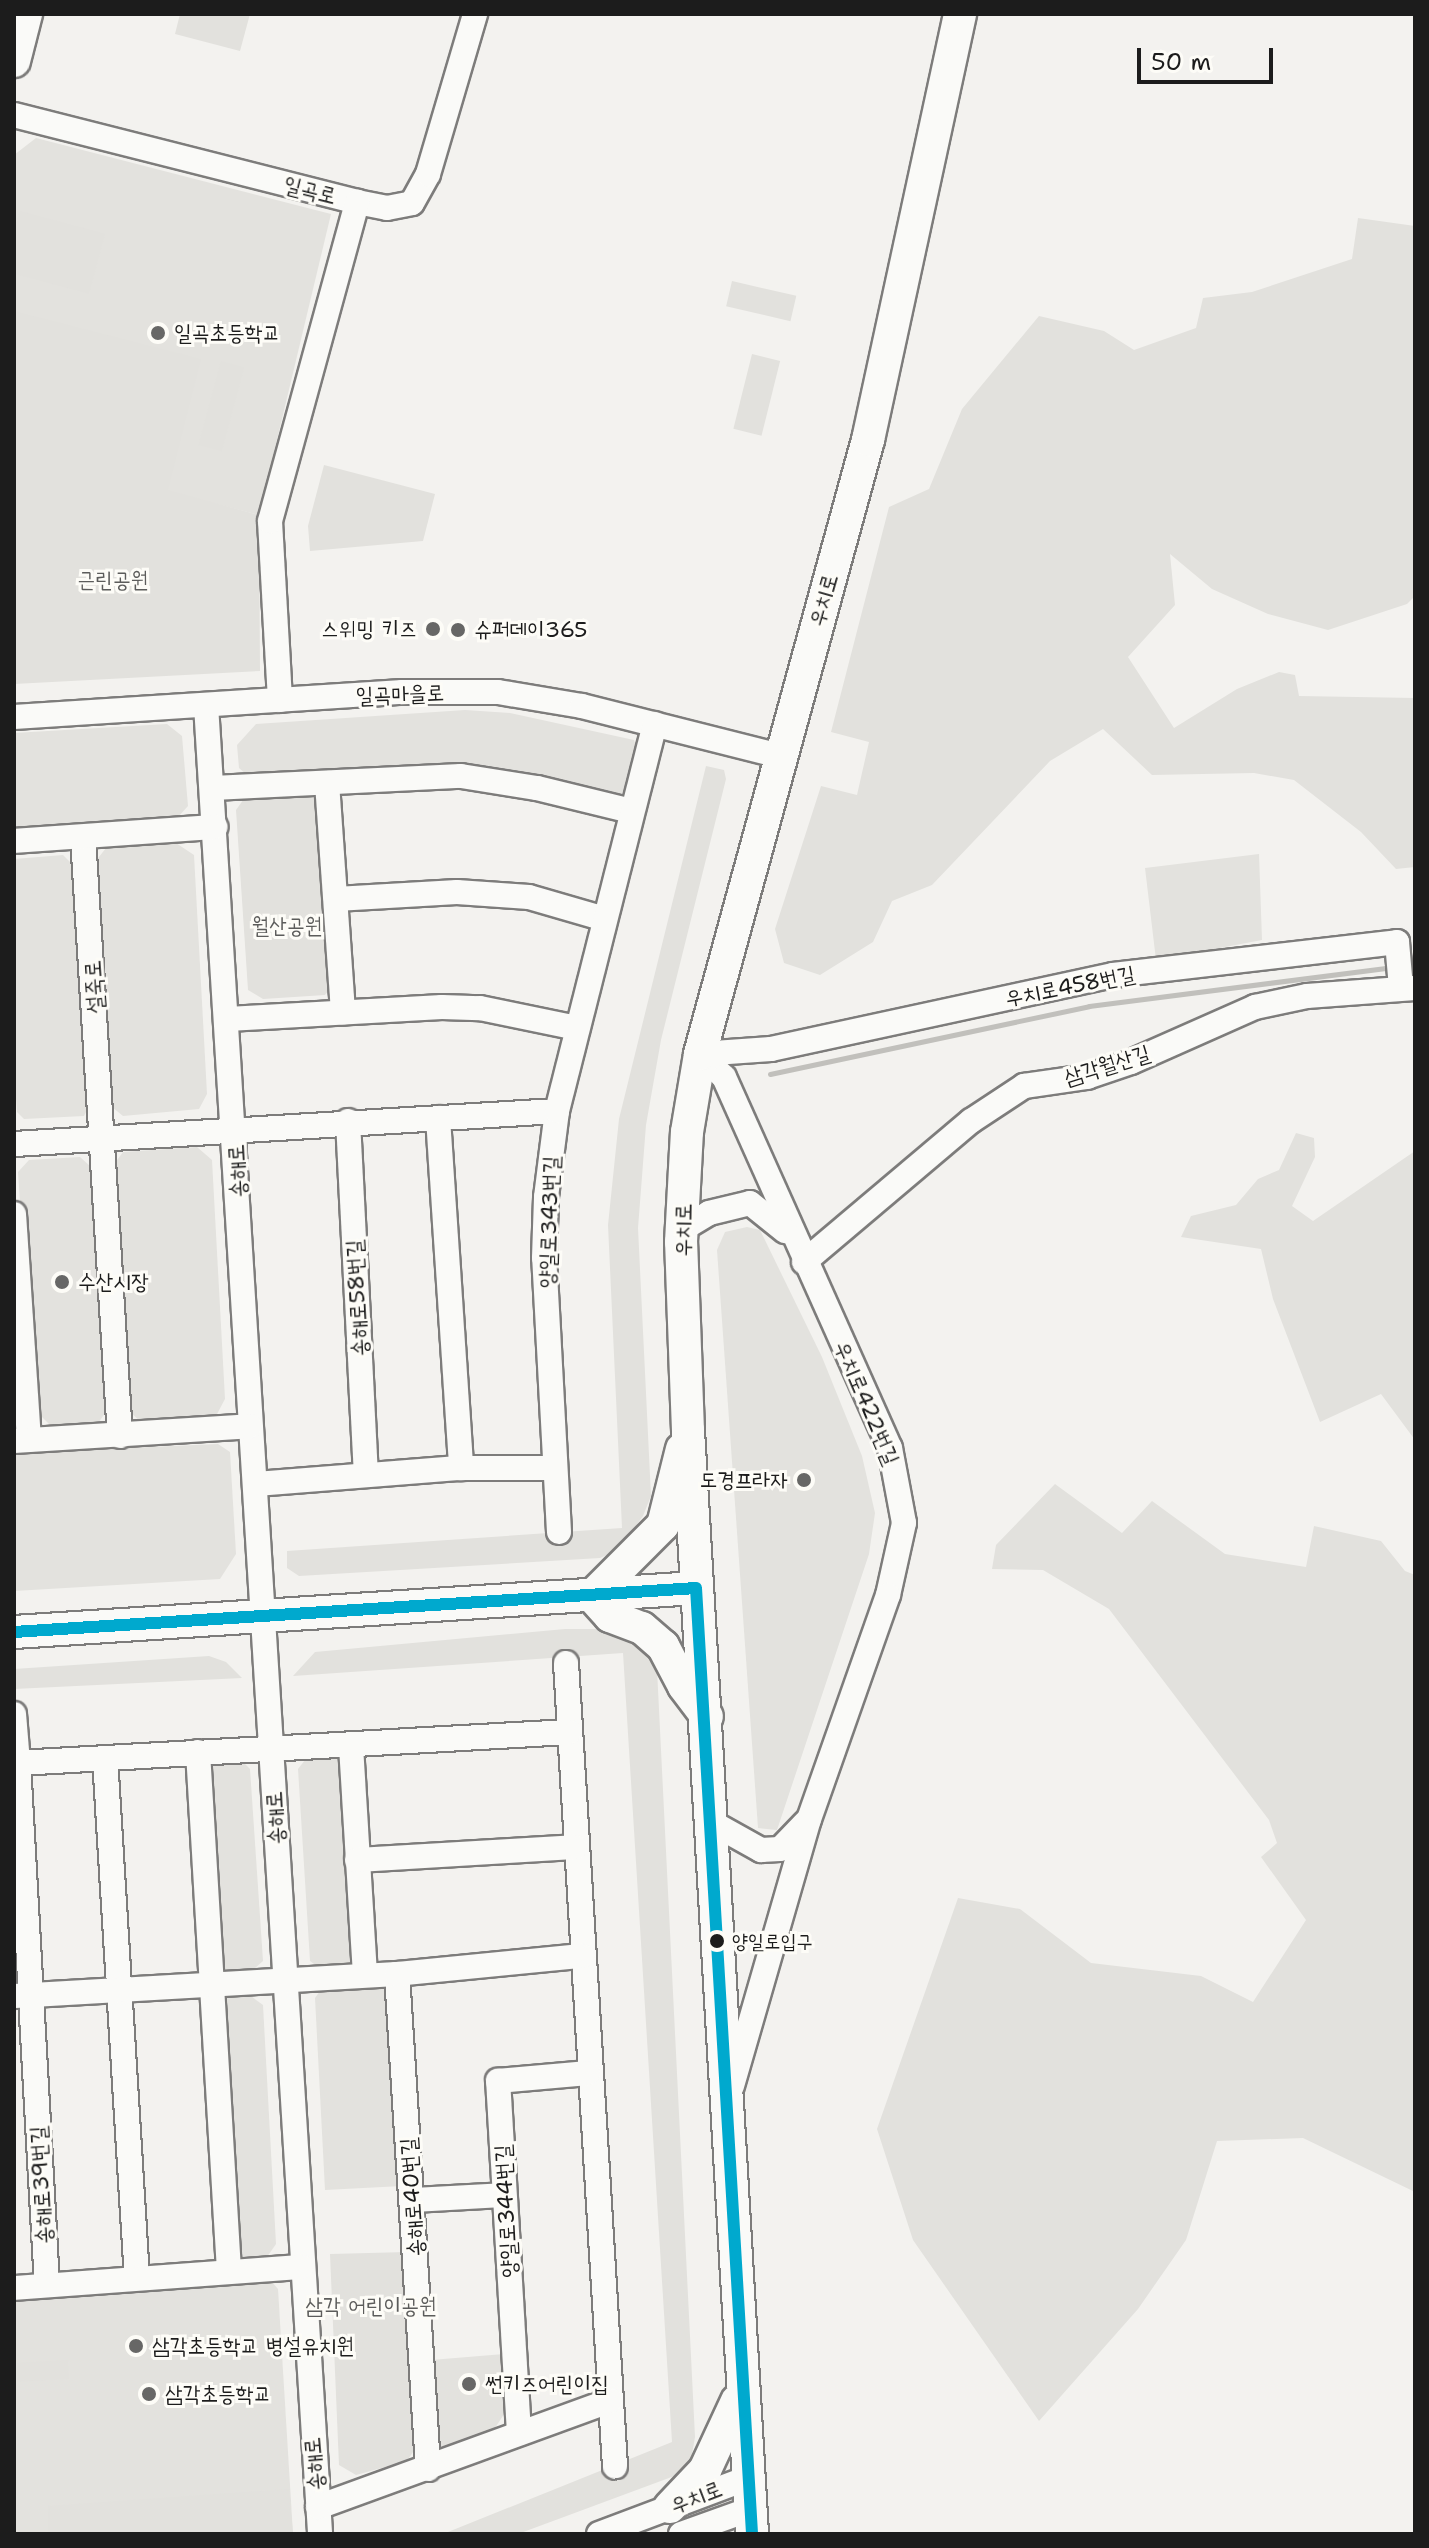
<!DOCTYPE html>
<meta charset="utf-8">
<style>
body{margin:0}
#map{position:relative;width:1429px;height:2548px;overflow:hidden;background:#f3f2ef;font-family:"Shantell Sans","Poor Story",sans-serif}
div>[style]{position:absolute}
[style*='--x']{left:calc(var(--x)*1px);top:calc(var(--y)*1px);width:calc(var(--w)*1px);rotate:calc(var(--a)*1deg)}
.built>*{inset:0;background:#e3e2de}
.green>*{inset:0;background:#e2e1dd;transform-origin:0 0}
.stream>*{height:5px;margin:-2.5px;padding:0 2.5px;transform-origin:2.5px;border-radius:2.5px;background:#c1c0bc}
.roads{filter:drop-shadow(2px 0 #7d7c7b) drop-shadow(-2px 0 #7d7c7b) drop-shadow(0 2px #7d7c7b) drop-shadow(0 -2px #7d7c7b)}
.minor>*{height:24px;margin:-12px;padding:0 12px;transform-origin:12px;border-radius:12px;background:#fafaf8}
.major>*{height:32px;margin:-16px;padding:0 16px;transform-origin:16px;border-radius:16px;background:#fafaf8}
.bus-1>*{height:12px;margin:-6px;padding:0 6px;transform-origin:6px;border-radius:6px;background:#00a9ce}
.dots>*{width:22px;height:22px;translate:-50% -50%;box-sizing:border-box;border:4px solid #fdfcf7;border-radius:50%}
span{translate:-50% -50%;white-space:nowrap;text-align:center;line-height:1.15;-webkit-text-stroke:6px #fdfcf7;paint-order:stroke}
.bus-label{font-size:20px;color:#1c1c1c}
.left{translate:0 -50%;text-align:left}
.street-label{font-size:22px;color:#1c1c1c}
.poi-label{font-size:22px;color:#1c1c1c}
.right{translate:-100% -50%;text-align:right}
.park-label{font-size:22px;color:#5c5c5b}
.frame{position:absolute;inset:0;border:16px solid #1c1c1c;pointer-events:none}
.scale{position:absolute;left:1137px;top:48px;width:136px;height:36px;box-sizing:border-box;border:4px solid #1c1c1c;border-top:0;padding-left:10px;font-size:24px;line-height:28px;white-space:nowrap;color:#1c1c1c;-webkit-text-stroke:6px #fdfcf7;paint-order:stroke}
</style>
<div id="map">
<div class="built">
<i style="clip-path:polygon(36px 138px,331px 214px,259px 515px,14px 451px,14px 155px)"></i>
<i style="clip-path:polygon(465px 710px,510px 713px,634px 740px,639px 758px,632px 787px,617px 796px,502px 769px,461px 765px,247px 775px,239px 768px,237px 745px,256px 724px)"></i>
<i style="clip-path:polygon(167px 724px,182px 736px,188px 806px,178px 817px,14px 829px,14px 733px)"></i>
<i style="clip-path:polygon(176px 843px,194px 855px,207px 1094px,199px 1109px,123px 1116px,112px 1107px,95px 862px,106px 848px)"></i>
<i style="clip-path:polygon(1259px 854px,1262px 940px,1156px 960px,1145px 868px)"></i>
<i style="clip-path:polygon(63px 855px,72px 864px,88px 1108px,84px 1116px,24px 1119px,17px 1112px,14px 1072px,14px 859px)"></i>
<i style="clip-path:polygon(197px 1147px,212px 1160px,225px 1399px,217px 1414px,140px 1421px,129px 1411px,112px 1167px,123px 1152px)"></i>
<i style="clip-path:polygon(80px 1157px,91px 1167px,107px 1410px,99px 1422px,50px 1425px,34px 1409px,18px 1172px,29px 1160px)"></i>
<i style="clip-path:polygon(747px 1227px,760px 1230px,822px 1357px,862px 1456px,875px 1513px,869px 1554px,777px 1830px,758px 1828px,717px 1250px,725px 1232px)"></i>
<i style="clip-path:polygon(218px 1444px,230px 1452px,236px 1554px,220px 1579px,14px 1591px,14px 1453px)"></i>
<i style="clip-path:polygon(335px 1757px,341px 1762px,353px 1960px,350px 1966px,321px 1969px,310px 1961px,298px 1769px,305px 1760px)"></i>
<i style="clip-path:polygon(242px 1761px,250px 1769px,263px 1961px,253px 1970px,224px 1971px,207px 1768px,212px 1762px)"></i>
<i style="clip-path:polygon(379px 1982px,389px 1990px,402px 2186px,325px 2190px,315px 1998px,325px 1984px)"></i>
<i style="clip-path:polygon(248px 1994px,263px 2005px,276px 2244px,267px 2257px,245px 2259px,233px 2250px,222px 2002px,227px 1996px)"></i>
<i style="clip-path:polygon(272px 2282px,278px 2289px,293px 2534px,14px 2534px,14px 2299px)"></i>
<i style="clip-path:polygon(504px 2354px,508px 2408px,495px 2428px,470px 2442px,438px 2447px,431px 2360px)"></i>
</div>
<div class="green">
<i style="clip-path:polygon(180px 14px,250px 14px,240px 51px,175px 34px)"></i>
<i style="left:20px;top:211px;width:88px;height:62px;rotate:15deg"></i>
<i style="clip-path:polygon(1358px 218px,1415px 226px,1415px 596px,1407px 604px,1328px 630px,1268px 614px,1212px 589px,1170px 554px,1175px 605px,1128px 657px,1174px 728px,1237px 689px,1279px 672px,1295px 675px,1299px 696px,1415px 698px,1415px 867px,1396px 869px,1361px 832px,1294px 780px,1254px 773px,1152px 775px,1103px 729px,1050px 761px,932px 885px,892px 901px,873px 942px,820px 975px,784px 963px,775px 929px,821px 786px,857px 795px,869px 742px,831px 732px,889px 507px,929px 489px,962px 409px,1039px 316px,1104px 331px,1134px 350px,1196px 328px,1203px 298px,1252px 292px,1352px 259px)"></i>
<i style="left:732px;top:281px;width:66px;height:26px;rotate:13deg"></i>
<i style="clip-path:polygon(14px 311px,201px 359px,168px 490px,259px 515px,260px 671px,14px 684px)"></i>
<i style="left:752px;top:354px;width:29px;height:77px;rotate:14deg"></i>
<i style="left:221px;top:361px;width:24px;height:87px;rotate:15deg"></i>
<i style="clip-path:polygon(324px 465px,435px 494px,423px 541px,310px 551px,308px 526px)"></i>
<i style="clip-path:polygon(706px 766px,724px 770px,726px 779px,661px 1040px,646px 1125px,638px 1228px,651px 1496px,643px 1516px,618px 1550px,600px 1558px,299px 1576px,287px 1568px,287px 1551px,622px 1528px,608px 1225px,619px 1119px)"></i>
<i style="clip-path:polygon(308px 793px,320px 802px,335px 982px,325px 995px,263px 999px,248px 990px,236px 810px,246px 796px)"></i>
<i style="clip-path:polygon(1296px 1133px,1314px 1138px,1315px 1157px,1292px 1206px,1313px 1221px,1415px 1151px,1415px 1440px,1381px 1394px,1320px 1422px,1273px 1299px,1261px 1249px,1181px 1237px,1191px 1216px,1236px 1205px,1258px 1179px,1279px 1170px)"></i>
<i style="clip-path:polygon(1055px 1484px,1122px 1533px,1152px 1501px,1225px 1554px,1306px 1567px,1314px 1526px,1381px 1541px,1405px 1571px,1415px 1575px,1415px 2192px,1303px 2138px,1217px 2141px,1186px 2240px,1138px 2309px,1039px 2421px,913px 2240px,877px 2129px,958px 1898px,1020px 1909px,1091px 1963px,1201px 1976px,1253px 2002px,1306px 1920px,1261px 1857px,1277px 1843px,1269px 1820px,1109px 1609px,1043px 1570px,992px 1569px,996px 1545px)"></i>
<i style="clip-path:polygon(565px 1629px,596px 1629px,624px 1640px,644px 1651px,657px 1669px,695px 2437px,691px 2460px,677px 2475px,518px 2534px,443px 2534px,672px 2442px,623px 1653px,293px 1676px,315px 1652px)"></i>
<i style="clip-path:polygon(209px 1656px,226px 1662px,242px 1678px,14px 1689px,14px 1669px)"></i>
<i style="clip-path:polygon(407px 2252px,415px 2449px,407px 2461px,356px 2475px,339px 2465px,330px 2254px)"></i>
<i style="left:68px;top:2360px;width:19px;height:51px;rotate:87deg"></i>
<i style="clip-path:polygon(289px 2489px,293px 2534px,48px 2534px,48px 2506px)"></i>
</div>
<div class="stream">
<i style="--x:770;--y:1074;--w:326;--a:-12"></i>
<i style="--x:1089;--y:1006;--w:307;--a:-7.3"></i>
</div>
<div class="roads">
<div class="minor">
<i style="--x:14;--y:115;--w:354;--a:14.2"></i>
<i style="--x:357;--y:202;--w:31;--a:11"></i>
<i style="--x:387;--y:208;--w:25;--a:-11"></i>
<i style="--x:412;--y:203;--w:33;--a:-61"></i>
<i style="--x:428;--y:174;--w:167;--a:-73.6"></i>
<i style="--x:280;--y:700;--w:179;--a:-93.2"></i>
<i style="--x:270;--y:521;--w:331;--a:-74.7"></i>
<i style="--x:206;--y:705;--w:1833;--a:86.43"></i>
<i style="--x:14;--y:717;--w:389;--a:-3.7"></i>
<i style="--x:402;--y:692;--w:96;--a:0"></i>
<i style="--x:498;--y:692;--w:85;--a:9.5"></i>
<i style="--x:582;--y:706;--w:204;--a:14.2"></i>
<i style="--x:327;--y:783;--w:230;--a:86"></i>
<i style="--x:213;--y:788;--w:248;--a:-2.8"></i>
<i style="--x:461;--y:776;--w:77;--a:9"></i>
<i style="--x:537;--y:788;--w:97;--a:13.7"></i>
<i style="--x:83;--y:837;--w:600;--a:86.47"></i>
<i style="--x:14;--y:841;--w:202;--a:-4"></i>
<i style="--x:336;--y:899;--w:121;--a:-3.3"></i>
<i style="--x:457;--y:892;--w:72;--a:4"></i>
<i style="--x:529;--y:897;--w:79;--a:16.1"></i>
<i style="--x:228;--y:1019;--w:214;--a:-3.2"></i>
<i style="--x:442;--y:1007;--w:38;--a:2"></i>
<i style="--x:480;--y:1008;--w:99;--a:11.7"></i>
<i style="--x:700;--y:1054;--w:33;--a:44"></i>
<i style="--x:724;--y:1077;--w:406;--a:65.9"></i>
<i style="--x:890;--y:1448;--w:76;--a:79.4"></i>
<i style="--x:904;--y:1523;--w:74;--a:102.5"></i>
<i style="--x:888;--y:1595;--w:238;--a:109.4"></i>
<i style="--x:809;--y:1819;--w:278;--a:106.1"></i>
<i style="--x:700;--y:1054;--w:71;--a:-4"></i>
<i style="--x:771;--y:1049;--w:350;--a:-12.2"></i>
<i style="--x:1113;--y:975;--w:286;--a:-6.6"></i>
<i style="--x:1397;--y:942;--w:46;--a:85"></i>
<i style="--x:438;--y:1118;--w:351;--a:86.2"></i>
<i style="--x:348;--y:1121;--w:354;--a:87.1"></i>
<i style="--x:14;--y:1144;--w:544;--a:-3.48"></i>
<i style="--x:14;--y:1214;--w:226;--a:86.2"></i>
<i style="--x:681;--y:1230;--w:33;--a:-31"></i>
<i style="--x:709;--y:1213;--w:42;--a:-13.7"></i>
<i style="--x:750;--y:1203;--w:45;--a:38.7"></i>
<i style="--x:804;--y:1262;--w:219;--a:-40.2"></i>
<i style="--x:971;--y:1121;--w:64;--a:-33.4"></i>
<i style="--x:1024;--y:1086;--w:64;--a:-8.1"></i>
<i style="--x:1087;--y:1077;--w:46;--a:-18.8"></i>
<i style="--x:1131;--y:1062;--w:136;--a:-23.9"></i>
<i style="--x:1255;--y:1007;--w:53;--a:-11.9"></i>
<i style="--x:1307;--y:996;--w:108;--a:-4.2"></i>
<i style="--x:14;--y:1441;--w:236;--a:-3.6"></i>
<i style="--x:256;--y:1484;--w:206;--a:-4.5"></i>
<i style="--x:461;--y:1468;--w:94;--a:0"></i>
<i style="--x:559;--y:1532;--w:274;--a:-93.1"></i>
<i style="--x:544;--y:1258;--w:61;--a:-88.1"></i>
<i style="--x:546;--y:1197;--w:87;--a:-82.7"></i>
<i style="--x:557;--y:1111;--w:399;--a:-75.8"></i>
<i style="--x:566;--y:1663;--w:805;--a:86.51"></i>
<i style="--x:14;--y:1714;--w:49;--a:85.3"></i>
<i style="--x:351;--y:1746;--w:229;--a:86.5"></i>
<i style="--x:198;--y:1752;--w:520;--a:86.58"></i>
<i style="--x:105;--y:1758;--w:521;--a:86.48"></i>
<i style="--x:709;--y:1821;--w:60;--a:29.1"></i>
<i style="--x:761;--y:1850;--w:19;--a:-3"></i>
<i style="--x:780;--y:1849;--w:36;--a:-46"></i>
<i style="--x:357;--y:1860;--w:218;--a:-3.4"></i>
<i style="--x:397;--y:1974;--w:496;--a:86.4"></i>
<i style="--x:14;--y:1996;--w:384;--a:-3.3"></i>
<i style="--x:397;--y:1974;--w:186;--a:-5.6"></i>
<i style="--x:412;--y:2200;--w:92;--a:-3.1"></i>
<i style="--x:47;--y:2285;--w:523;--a:-93.18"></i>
<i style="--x:18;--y:1763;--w:552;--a:-3.22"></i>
<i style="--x:14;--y:2288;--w:288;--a:-4.2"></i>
<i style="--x:519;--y:2433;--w:353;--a:-93.4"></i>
<i style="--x:498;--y:2081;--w:90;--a:-5.1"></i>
<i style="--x:318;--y:2507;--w:311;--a:-20"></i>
<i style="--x:599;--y:2534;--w:159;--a:-20.6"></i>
<i style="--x:681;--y:2534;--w:74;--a:-19.7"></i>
</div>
<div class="major">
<i style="--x:14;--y:61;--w:49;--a:-75.7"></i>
<i style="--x:592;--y:1596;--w:100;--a:-45"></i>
<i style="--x:663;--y:1525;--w:78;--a:-76"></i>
<i style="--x:592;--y:1596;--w:27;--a:48"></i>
<i style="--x:610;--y:1616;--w:34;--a:21"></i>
<i style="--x:642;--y:1628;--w:28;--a:41"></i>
<i style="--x:663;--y:1646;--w:45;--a:62.3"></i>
<i style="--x:684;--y:1686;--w:38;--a:53"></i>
<i style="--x:14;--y:1632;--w:683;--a:-3.69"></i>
<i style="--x:670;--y:2507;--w:51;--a:-46.6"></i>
<i style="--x:705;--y:2470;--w:76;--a:-65.1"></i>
<i style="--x:752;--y:2534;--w:1105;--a:-93.32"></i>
<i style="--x:688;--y:1431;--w:189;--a:-92.1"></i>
<i style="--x:681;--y:1242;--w:110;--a:-86.9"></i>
<i style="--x:687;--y:1132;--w:79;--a:-80.5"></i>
<i style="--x:700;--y:1054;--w:637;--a:-74.7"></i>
<i style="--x:868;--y:440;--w:436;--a:-77.8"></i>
</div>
</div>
<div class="bus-1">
<i style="--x:14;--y:1632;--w:683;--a:-3.69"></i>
<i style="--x:696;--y:1588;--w:948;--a:86.61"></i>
</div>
<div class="dots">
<i style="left:158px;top:333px;background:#676766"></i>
<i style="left:433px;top:629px;background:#676766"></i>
<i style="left:458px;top:630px;background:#676766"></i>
<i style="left:62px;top:1282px;background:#676766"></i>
<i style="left:804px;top:1480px;background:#676766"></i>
<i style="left:717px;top:1941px;background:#1c1c1c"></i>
<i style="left:136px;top:2346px;background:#676766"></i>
<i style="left:469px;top:2384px;background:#676766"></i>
<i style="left:149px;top:2394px;background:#676766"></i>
</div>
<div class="bus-label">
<span class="left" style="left:732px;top:1941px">양일로입구</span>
</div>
<div class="street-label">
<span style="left:310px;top:190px;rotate:14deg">일곡로</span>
<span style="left:823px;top:600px;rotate:-74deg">우치로</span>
<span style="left:400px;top:694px;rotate:-2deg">일곡마을로</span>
<span style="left:1070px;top:986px;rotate:-11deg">우치로458번길</span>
<span style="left:94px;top:987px;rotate:-94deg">설죽로</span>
<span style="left:1107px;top:1065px;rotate:-17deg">삼각월산길</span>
<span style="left:237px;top:1171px;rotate:-93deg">송해로</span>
<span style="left:549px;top:1222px;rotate:-88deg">양일로343번길</span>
<span style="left:683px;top:1230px;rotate:-89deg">우치로</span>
<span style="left:357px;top:1298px;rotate:-93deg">송해로58번길</span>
<span style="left:867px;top:1403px;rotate:67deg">우치로422번길</span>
<span style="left:275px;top:1818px;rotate:-93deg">송해로</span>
<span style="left:41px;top:2185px;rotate:-93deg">송해로39번길</span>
<span style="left:412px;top:2197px;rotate:-94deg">송해로40번길</span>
<span style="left:506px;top:2211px;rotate:-93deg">양일로344번길</span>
<span style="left:314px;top:2464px;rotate:-95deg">송해로</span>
<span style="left:696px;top:2497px;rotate:-21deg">우치로</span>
</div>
<div class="poi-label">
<span class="left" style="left:174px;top:333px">일곡초등학교</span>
<span class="right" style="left:417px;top:629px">스위밍 키즈</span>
<span class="left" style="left:474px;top:630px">슈퍼데이365</span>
<span class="left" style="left:78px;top:1282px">수산시장</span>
<span class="right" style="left:788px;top:1480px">도경프라자</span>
<span class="left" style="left:152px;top:2346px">삼각초등학교 병설유치원</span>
<span class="left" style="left:485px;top:2384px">썬키즈어린이집</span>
<span class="left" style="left:165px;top:2394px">삼각초등학교</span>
</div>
<div class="park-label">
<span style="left:113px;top:580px">근린공원</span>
<span style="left:287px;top:926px">월산공원</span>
<span style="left:371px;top:2306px">삼각 어린이공원</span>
</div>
<div class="frame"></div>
<div class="scale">50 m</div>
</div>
